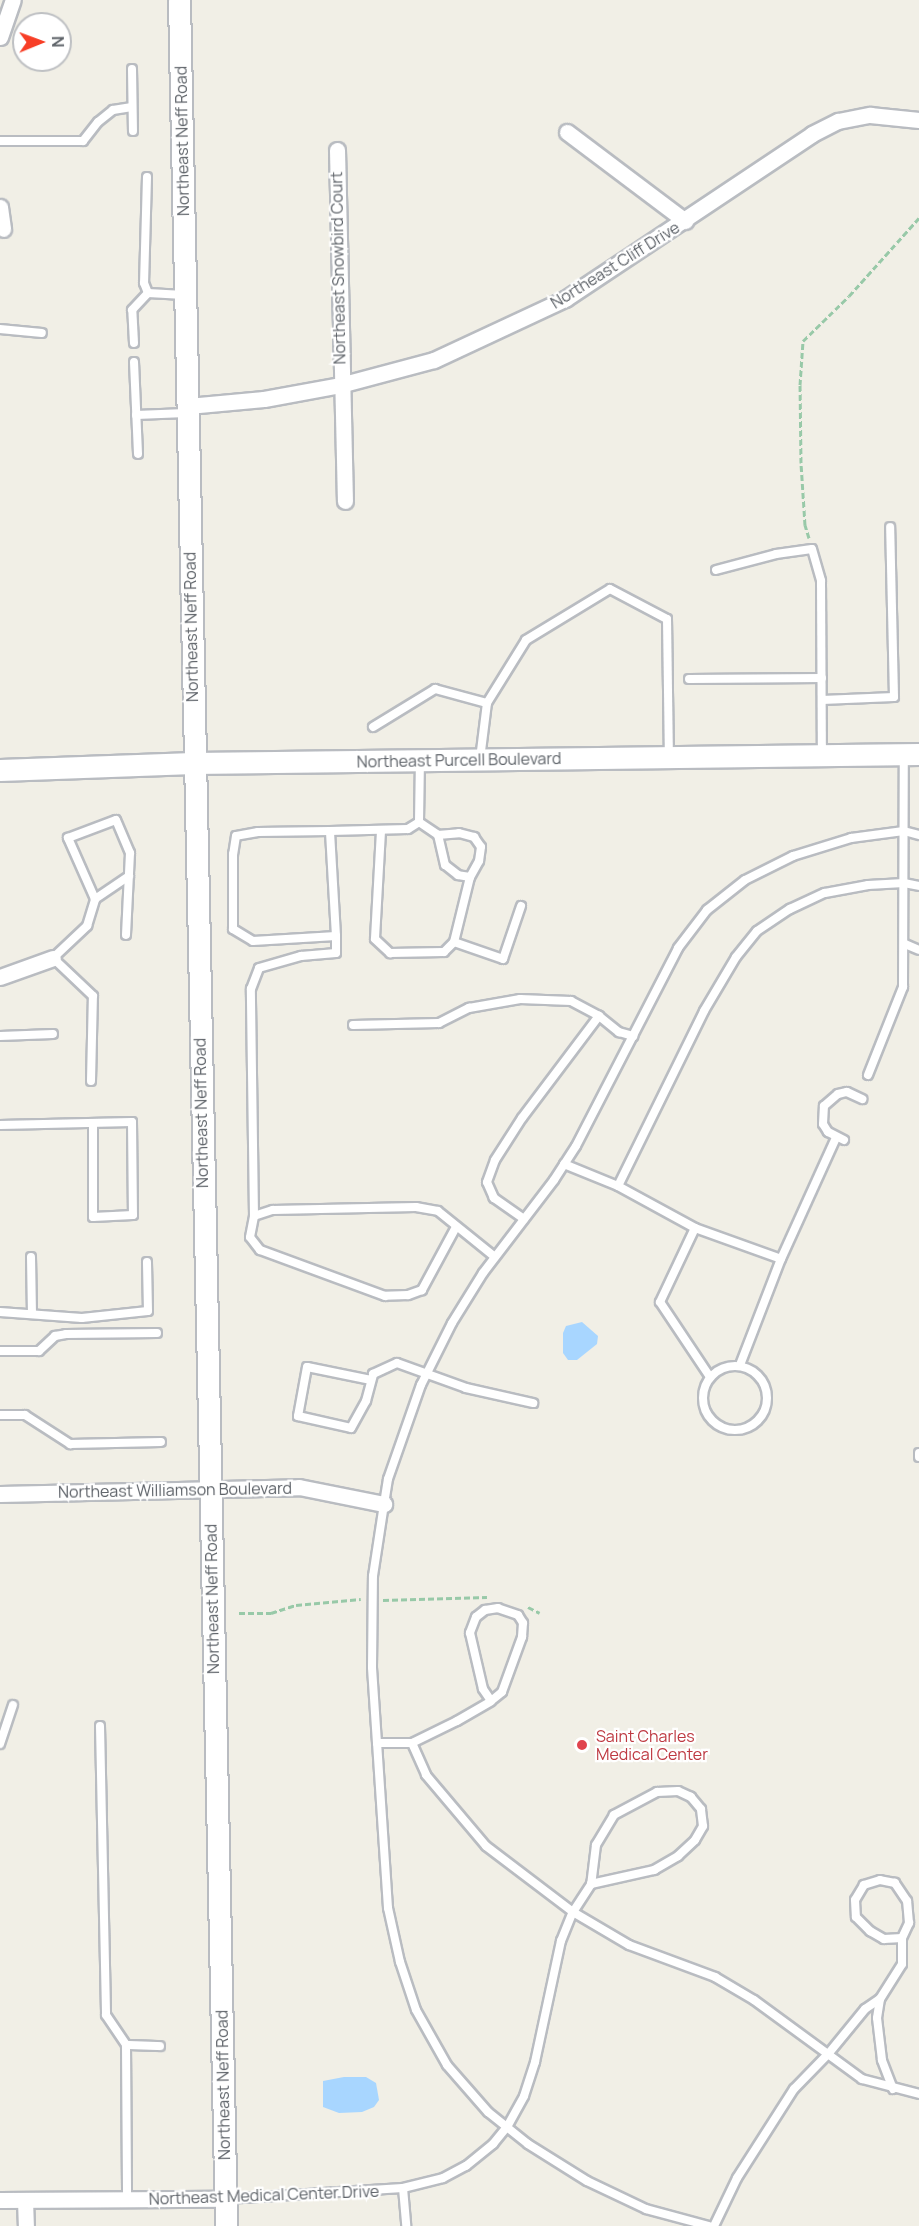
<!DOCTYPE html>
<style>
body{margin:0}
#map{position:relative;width:919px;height:2226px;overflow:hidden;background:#f1efe6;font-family:Manrope,sans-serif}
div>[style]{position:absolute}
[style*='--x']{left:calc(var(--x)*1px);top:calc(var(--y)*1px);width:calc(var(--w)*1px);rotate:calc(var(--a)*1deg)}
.water>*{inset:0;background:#a8d6ff}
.path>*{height:3px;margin-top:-1.5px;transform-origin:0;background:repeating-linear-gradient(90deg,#98c9a8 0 6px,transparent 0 9px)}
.roads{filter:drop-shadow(2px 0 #b9bcc1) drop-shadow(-2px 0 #b9bcc1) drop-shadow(0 2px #b9bcc1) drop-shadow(0 -2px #b9bcc1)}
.lane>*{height:8px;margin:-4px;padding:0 4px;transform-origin:4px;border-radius:4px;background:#fff}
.lane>.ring{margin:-4px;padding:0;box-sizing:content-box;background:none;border:8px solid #fff;border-radius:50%}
.street>*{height:15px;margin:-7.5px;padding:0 7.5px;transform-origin:7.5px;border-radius:7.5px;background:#fff}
.secondary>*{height:21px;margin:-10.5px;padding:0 10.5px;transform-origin:10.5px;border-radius:10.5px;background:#fff}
.dots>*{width:16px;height:16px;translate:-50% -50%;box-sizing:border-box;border:3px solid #fff;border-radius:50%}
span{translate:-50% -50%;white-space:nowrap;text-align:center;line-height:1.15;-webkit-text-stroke:4.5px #fff;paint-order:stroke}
.street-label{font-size:16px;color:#5d6268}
.health-label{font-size:16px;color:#be3a42}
.left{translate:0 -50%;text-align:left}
.north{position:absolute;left:12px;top:12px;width:60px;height:60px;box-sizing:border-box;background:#fff;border:2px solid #bec0c3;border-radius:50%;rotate:89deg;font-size:16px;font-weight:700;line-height:24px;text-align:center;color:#5d6268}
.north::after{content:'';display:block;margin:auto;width:21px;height:27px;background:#f73e26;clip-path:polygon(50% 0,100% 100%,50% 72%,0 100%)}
</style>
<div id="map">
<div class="water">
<i style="clip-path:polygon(582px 1322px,598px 1336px,597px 1344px,577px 1360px,568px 1360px,563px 1353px,563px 1333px,566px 1326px)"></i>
<i style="clip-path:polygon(344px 2077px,366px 2077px,376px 2083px,379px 2100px,374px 2107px,362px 2112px,339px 2113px,323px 2107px,323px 2081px)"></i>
</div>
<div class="path">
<i style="--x:809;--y:538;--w:14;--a:-107"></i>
<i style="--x:805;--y:525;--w:62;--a:-93.7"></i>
<i style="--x:801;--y:463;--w:78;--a:-90.7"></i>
<i style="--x:800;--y:385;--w:44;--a:-86.1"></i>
<i style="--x:803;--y:341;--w:64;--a:-44.4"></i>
<i style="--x:849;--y:296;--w:105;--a:-48.1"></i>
<i style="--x:383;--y:1600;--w:104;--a:-1.7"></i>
<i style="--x:528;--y:1607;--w:13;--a:27"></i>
<i style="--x:239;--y:1613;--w:32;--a:0"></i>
<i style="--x:271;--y:1613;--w:26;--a:-18"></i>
<i style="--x:296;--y:1605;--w:65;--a:-5.3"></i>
</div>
<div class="roads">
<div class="lane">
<i style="--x:132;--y:69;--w:62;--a:89.1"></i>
<i style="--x:0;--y:141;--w:83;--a:0"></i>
<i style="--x:83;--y:141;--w:24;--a:-52"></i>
<i style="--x:98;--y:122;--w:19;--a:-39"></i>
<i style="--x:113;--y:110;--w:19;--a:-9"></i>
<i style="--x:147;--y:177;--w:106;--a:91.6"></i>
<i style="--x:144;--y:283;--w:11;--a:68"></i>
<i style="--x:148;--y:293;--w:36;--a:3"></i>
<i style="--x:0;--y:329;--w:42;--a:5.4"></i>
<i style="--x:134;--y:343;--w:33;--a:-93"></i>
<i style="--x:132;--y:310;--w:23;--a:-47"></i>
<i style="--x:134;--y:362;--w:92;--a:87.5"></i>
<i style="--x:136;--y:415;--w:50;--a:-2.3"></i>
<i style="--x:716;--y:570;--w:62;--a:-14.9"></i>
<i style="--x:776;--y:554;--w:36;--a:-8"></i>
<i style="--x:812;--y:549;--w:33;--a:74"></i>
<i style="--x:821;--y:581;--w:172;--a:89.7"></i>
<i style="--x:689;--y:679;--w:133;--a:-0.4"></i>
<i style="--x:822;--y:700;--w:72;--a:-2.4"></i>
<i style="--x:894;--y:697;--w:170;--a:-91.3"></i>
<i style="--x:373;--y:727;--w:73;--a:-31.5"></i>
<i style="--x:435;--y:689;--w:54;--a:15.1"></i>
<i style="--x:480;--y:759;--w:56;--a:-82.9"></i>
<i style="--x:487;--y:703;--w:74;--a:-58.2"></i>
<i style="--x:526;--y:640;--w:98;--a:-31.3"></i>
<i style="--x:610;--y:589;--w:64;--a:27.8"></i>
<i style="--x:667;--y:619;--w:136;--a:89.2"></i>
<i style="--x:419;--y:822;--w:23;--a:34"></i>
<i style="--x:438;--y:835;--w:21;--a:-5"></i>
<i style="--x:459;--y:833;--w:16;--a:15"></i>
<i style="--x:474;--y:837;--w:12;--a:55"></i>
<i style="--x:481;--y:847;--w:14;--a:98"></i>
<i style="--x:479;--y:861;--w:18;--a:119"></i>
<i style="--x:470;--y:877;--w:12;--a:-171"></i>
<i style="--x:458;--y:875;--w:16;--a:-142"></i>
<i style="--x:445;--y:865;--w:31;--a:-103"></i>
<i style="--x:330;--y:831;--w:78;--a:-1.5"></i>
<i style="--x:408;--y:829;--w:13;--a:-32"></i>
<i style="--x:419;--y:822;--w:61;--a:-89.1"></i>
<i style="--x:381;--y:831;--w:108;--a:93.2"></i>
<i style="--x:375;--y:939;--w:21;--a:43"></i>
<i style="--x:390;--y:953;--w:54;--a:-1.1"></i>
<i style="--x:444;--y:952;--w:14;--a:-45"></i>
<i style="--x:470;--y:877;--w:67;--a:103.8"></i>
<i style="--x:454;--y:942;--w:52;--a:19.1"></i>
<i style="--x:503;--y:959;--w:56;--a:-71.2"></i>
<i style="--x:95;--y:899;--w:41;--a:-34.1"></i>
<i style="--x:905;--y:944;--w:15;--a:23"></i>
<i style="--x:353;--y:1025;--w:86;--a:-1.3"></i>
<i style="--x:439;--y:1023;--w:34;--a:-27"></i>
<i style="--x:469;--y:1008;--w:52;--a:-10"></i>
<i style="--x:520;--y:999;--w:51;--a:2.2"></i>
<i style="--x:571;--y:1001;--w:32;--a:28"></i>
<i style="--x:599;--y:1016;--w:26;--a:39"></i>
<i style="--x:619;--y:1032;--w:15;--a:16"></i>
<i style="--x:0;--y:1036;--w:53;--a:-2.2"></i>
<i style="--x:868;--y:1075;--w:95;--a:-68.3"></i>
<i style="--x:903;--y:987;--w:231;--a:-89.8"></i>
<i style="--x:91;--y:1081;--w:85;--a:-88.7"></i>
<i style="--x:93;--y:996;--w:55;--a:-136.5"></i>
<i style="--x:53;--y:958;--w:47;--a:-43.3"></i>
<i style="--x:87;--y:926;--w:28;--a:-73"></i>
<i style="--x:95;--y:899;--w:67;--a:-113.9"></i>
<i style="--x:68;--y:838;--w:51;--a:-20.6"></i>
<i style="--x:116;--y:820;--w:36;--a:67"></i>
<i style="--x:130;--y:853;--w:82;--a:92.8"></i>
<i style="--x:0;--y:1125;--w:132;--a:-1.3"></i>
<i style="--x:132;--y:1122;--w:93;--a:89.4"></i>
<i style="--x:133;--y:1215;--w:40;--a:177.1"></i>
<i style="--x:93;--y:1217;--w:94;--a:-90"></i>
<i style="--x:844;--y:1140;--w:18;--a:-153"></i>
<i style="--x:828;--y:1132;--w:9;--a:-122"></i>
<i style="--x:823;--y:1124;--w:18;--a:-87"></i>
<i style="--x:824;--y:1106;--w:18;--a:-41"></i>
<i style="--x:838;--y:1094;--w:9;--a:-13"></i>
<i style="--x:847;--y:1092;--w:17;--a:25"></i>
<i style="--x:564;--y:1164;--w:58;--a:22.2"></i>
<i style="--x:618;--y:1186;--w:88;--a:28.6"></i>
<i style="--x:695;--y:1228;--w:91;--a:19.8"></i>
<i style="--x:618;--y:1186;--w:195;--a:-63.8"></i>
<i style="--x:704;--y:1011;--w:63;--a:-59.3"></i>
<i style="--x:736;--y:957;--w:33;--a:-51"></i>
<i style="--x:757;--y:931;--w:40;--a:-34"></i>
<i style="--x:790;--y:909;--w:38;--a:-25"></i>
<i style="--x:825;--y:893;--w:44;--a:-10.5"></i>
<i style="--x:868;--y:885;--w:36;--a:-3"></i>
<i style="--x:904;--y:883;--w:15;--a:11"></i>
<i style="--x:254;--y:1216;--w:227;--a:-90.8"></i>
<i style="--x:251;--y:989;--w:22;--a:-69"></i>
<i style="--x:259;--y:968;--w:44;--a:-15.9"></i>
<i style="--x:301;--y:956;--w:35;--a:-5"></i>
<i style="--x:336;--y:953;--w:17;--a:-90"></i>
<i style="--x:336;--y:936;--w:105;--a:-93.3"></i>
<i style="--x:330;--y:831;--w:72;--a:179.2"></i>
<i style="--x:258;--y:832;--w:22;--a:170"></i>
<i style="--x:236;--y:836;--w:18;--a:99"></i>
<i style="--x:233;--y:854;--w:75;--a:90"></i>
<i style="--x:233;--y:929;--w:23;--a:31"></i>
<i style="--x:253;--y:941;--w:83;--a:-3.4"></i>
<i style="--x:524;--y:1219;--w:37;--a:-145"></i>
<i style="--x:494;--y:1198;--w:17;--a:-114"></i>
<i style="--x:487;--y:1182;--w:23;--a:-70"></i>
<i style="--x:495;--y:1160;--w:50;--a:-57.3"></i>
<i style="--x:522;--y:1118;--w:128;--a:-53"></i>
<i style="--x:456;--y:1227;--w:72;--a:118.4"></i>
<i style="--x:422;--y:1290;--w:15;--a:160"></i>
<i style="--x:408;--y:1295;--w:23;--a:178"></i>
<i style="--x:385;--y:1296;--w:133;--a:-159.8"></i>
<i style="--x:260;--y:1250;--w:16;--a:-128"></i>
<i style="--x:250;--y:1237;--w:21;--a:-79"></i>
<i style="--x:254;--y:1216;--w:20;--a:-18"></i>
<i style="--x:273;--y:1210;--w:143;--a:-1.2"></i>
<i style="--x:416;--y:1207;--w:22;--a:10"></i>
<i style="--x:438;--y:1211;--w:73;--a:38.9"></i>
<i style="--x:695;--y:1228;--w:82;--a:115.3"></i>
<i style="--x:660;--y:1302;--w:90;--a:56.3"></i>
<i style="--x:31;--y:1257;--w:55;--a:89"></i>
<i style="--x:0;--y:1312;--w:82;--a:4.2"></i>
<i style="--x:82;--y:1318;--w:66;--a:-6.1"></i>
<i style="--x:148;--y:1311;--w:49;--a:-91.2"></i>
<i style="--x:0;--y:1351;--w:39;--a:0"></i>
<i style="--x:39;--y:1351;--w:22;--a:-43"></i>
<i style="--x:55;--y:1336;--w:11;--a:-10"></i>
<i style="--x:66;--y:1334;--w:91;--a:-0.6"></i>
<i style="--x:740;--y:1365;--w:114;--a:-68.9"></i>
<i style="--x:781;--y:1259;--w:133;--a:-65.6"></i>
<i class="ring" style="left:703px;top:1366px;width:56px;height:56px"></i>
<i style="--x:371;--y:1380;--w:65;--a:-168.5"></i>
<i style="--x:307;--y:1367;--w:50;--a:100.4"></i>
<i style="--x:298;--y:1416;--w:54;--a:12.8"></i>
<i style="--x:351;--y:1428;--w:31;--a:-61"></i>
<i style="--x:366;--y:1401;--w:28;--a:-75"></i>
<i style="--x:373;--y:1374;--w:26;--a:-25"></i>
<i style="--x:397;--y:1363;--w:73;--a:19.9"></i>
<i style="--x:466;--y:1388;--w:69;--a:12.6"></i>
<i style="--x:0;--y:1415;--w:25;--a:0"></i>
<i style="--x:25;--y:1415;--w:54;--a:32.8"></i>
<i style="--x:70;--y:1444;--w:91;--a:-1.3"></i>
<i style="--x:919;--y:1453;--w:4;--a:90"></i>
<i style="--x:100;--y:1726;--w:289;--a:88.8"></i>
<i style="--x:106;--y:2015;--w:36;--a:56"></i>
<i style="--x:126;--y:2045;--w:155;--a:89.6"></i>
<i style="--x:377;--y:1743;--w:35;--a:0"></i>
<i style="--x:412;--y:1743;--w:50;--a:-26.1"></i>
<i style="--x:457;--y:1721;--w:39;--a:-30"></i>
<i style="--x:491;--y:1701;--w:14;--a:-39"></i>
<i style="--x:502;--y:1692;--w:59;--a:-70"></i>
<i style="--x:522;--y:1637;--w:14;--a:-86"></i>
<i style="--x:523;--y:1623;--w:9;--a:-122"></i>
<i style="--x:518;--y:1615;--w:21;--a:-161"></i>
<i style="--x:498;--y:1608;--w:13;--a:171"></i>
<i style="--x:485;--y:1610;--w:11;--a:142"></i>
<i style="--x:476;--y:1617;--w:17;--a:111"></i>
<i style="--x:470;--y:1633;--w:57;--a:76.9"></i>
<i style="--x:483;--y:1689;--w:14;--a:56"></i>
<i style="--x:412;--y:1743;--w:35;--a:66"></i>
<i style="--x:426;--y:1775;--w:93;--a:49.8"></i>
<i style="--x:486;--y:1846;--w:109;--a:37.2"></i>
<i style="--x:573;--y:1912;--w:65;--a:30.5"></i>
<i style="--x:629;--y:1945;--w:92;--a:20.4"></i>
<i style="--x:715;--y:1977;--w:45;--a:30.5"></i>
<i style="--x:754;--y:2000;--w:134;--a:36.2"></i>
<i style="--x:862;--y:2079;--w:59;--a:14.7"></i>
<i style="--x:0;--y:1744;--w:41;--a:-71.6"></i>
<i style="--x:126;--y:2045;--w:34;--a:2"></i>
<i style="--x:893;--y:2089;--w:31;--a:-111"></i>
<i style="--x:882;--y:2060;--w:42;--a:-96.8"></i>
<i style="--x:877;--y:2018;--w:19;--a:-81"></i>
<i style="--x:880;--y:1999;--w:41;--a:-57.8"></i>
<i style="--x:902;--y:1964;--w:26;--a:-90"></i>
<i style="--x:902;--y:1938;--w:17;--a:-65"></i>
<i style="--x:909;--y:1923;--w:22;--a:-95"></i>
<i style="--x:907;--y:1901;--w:22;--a:-124"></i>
<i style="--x:895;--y:1883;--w:15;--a:-169"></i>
<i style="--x:880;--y:1880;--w:17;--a:163"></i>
<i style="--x:864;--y:1885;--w:17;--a:121"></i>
<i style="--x:855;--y:1900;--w:17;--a:87"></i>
<i style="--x:856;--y:1917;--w:20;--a:45"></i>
<i style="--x:870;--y:1931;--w:16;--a:30"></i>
<i style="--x:884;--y:1939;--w:18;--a:-3"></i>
<i style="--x:403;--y:2188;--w:38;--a:85"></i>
<i style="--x:227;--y:2199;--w:176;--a:-3.6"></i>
<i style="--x:403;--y:2188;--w:41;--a:-14"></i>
<i style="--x:443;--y:2178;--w:26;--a:-28"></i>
<i style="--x:466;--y:2166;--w:35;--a:-39"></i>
<i style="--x:493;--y:2144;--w:22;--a:-51"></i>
<i style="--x:507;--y:2127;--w:35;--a:-61"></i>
<i style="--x:524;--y:2096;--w:36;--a:-72"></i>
<i style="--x:535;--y:2062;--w:124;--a:-77.9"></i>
<i style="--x:561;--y:1941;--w:31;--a:-68"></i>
<i style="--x:573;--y:1912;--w:33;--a:-57"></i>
<i style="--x:591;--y:1884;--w:65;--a:-12.5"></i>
<i style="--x:654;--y:1870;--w:28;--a:-30"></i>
<i style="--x:678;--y:1856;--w:23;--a:-43"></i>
<i style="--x:695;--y:1840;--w:16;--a:-60"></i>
<i style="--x:703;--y:1826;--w:17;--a:-97"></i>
<i style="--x:701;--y:1809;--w:16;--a:-130"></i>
<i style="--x:691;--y:1797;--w:14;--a:-155"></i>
<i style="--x:678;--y:1791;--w:21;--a:177"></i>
<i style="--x:657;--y:1792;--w:49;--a:151.9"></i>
<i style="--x:614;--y:1815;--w:35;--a:121"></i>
<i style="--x:596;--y:1845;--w:39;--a:97"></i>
<i style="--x:709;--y:2226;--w:65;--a:-164.9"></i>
<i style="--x:646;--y:2209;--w:65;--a:-154.6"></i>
<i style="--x:587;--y:2181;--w:70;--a:-147.9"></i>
<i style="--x:528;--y:2144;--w:51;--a:-141.3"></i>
<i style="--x:488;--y:2112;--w:62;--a:-131.1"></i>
<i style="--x:447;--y:2065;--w:63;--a:-119.4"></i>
<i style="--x:416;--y:2010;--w:51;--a:-108.4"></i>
<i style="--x:400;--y:1962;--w:55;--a:-102.5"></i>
<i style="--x:388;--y:1908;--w:165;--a:-93.8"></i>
<i style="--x:377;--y:1743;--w:76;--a:-93.8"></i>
<i style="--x:372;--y:1667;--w:91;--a:-89.4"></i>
<i style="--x:373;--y:1576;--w:73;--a:-81.3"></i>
<i style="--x:384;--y:1504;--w:25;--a:-81"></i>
<i style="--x:388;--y:1479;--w:100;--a:-70.7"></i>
<i style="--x:421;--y:1385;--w:69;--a:-63.4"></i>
<i style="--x:452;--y:1323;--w:59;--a:-58.2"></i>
<i style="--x:483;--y:1273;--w:117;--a:-52.6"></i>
<i style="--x:554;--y:1180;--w:40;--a:-57.1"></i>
<i style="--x:576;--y:1146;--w:223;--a:-62.7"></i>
<i style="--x:678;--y:948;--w:48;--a:-52.7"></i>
<i style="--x:707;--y:910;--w:48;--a:-38.3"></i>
<i style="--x:745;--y:880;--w:54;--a:-26.6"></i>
<i style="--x:793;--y:856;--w:61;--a:-17.2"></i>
<i style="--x:851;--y:838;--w:53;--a:-7.5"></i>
<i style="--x:904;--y:831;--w:16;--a:15"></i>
<i style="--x:714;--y:2226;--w:53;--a:-64.4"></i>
<i style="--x:737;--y:2178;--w:106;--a:-57.4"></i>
<i style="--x:794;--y:2089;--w:50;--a:-45.8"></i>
<i style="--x:829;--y:2053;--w:57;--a:-50.7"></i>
<i style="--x:865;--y:2009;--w:18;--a:-34"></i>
</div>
<div class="street">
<i style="--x:0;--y:37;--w:39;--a:-71"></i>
<i style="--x:567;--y:132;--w:148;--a:37"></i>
<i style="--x:337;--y:150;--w:351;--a:88.7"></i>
<i style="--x:0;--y:207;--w:22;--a:82"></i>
<i style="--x:188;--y:406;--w:76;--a:-5.3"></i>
<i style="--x:264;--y:399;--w:77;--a:-10.4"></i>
<i style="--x:340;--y:385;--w:97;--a:-14.9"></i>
<i style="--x:434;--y:360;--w:145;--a:-25"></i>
<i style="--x:565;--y:299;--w:297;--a:-33.7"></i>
<i style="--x:812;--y:134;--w:29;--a:-27"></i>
<i style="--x:838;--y:121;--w:33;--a:-11"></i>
<i style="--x:870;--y:115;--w:49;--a:5.8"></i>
<i style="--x:0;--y:977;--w:56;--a:-19.7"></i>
<i style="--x:0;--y:1494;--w:299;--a:-1.3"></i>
<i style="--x:299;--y:1487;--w:87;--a:11.3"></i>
<i style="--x:0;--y:2200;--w:226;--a:-0.3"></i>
<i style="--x:25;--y:2200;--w:26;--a:88"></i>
</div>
<div class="secondary">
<i style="--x:179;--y:0;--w:2226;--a:88.79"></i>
<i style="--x:0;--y:770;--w:193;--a:-2.1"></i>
<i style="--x:193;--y:763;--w:726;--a:-0.71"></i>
</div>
</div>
<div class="dots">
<i style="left:582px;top:1745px;background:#e0444e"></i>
</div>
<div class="street-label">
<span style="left:182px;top:141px;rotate:-91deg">Northeast Neff Road</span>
<span style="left:615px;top:265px;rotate:-32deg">Northeast Cliff Drive</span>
<span style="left:338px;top:268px;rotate:-91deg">Northeast Snowbird Court</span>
<span style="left:191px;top:627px;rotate:-91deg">Northeast Neff Road</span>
<span style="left:459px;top:760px;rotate:-1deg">Northeast Purcell Boulevard</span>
<span style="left:201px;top:1113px;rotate:-91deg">Northeast Neff Road</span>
<span style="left:175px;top:1490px;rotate:-1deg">Northeast Williamson Boulevard</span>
<span style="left:212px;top:1599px;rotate:-91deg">Northeast Neff Road</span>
<span style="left:223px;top:2085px;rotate:-91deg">Northeast Neff Road</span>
<span style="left:264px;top:2195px;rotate:-2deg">Northeast Medical Center Drive</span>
</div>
<div class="health-label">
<span class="left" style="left:596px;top:1745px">Saint Charles<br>Medical Center</span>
</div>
<div class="north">N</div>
</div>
